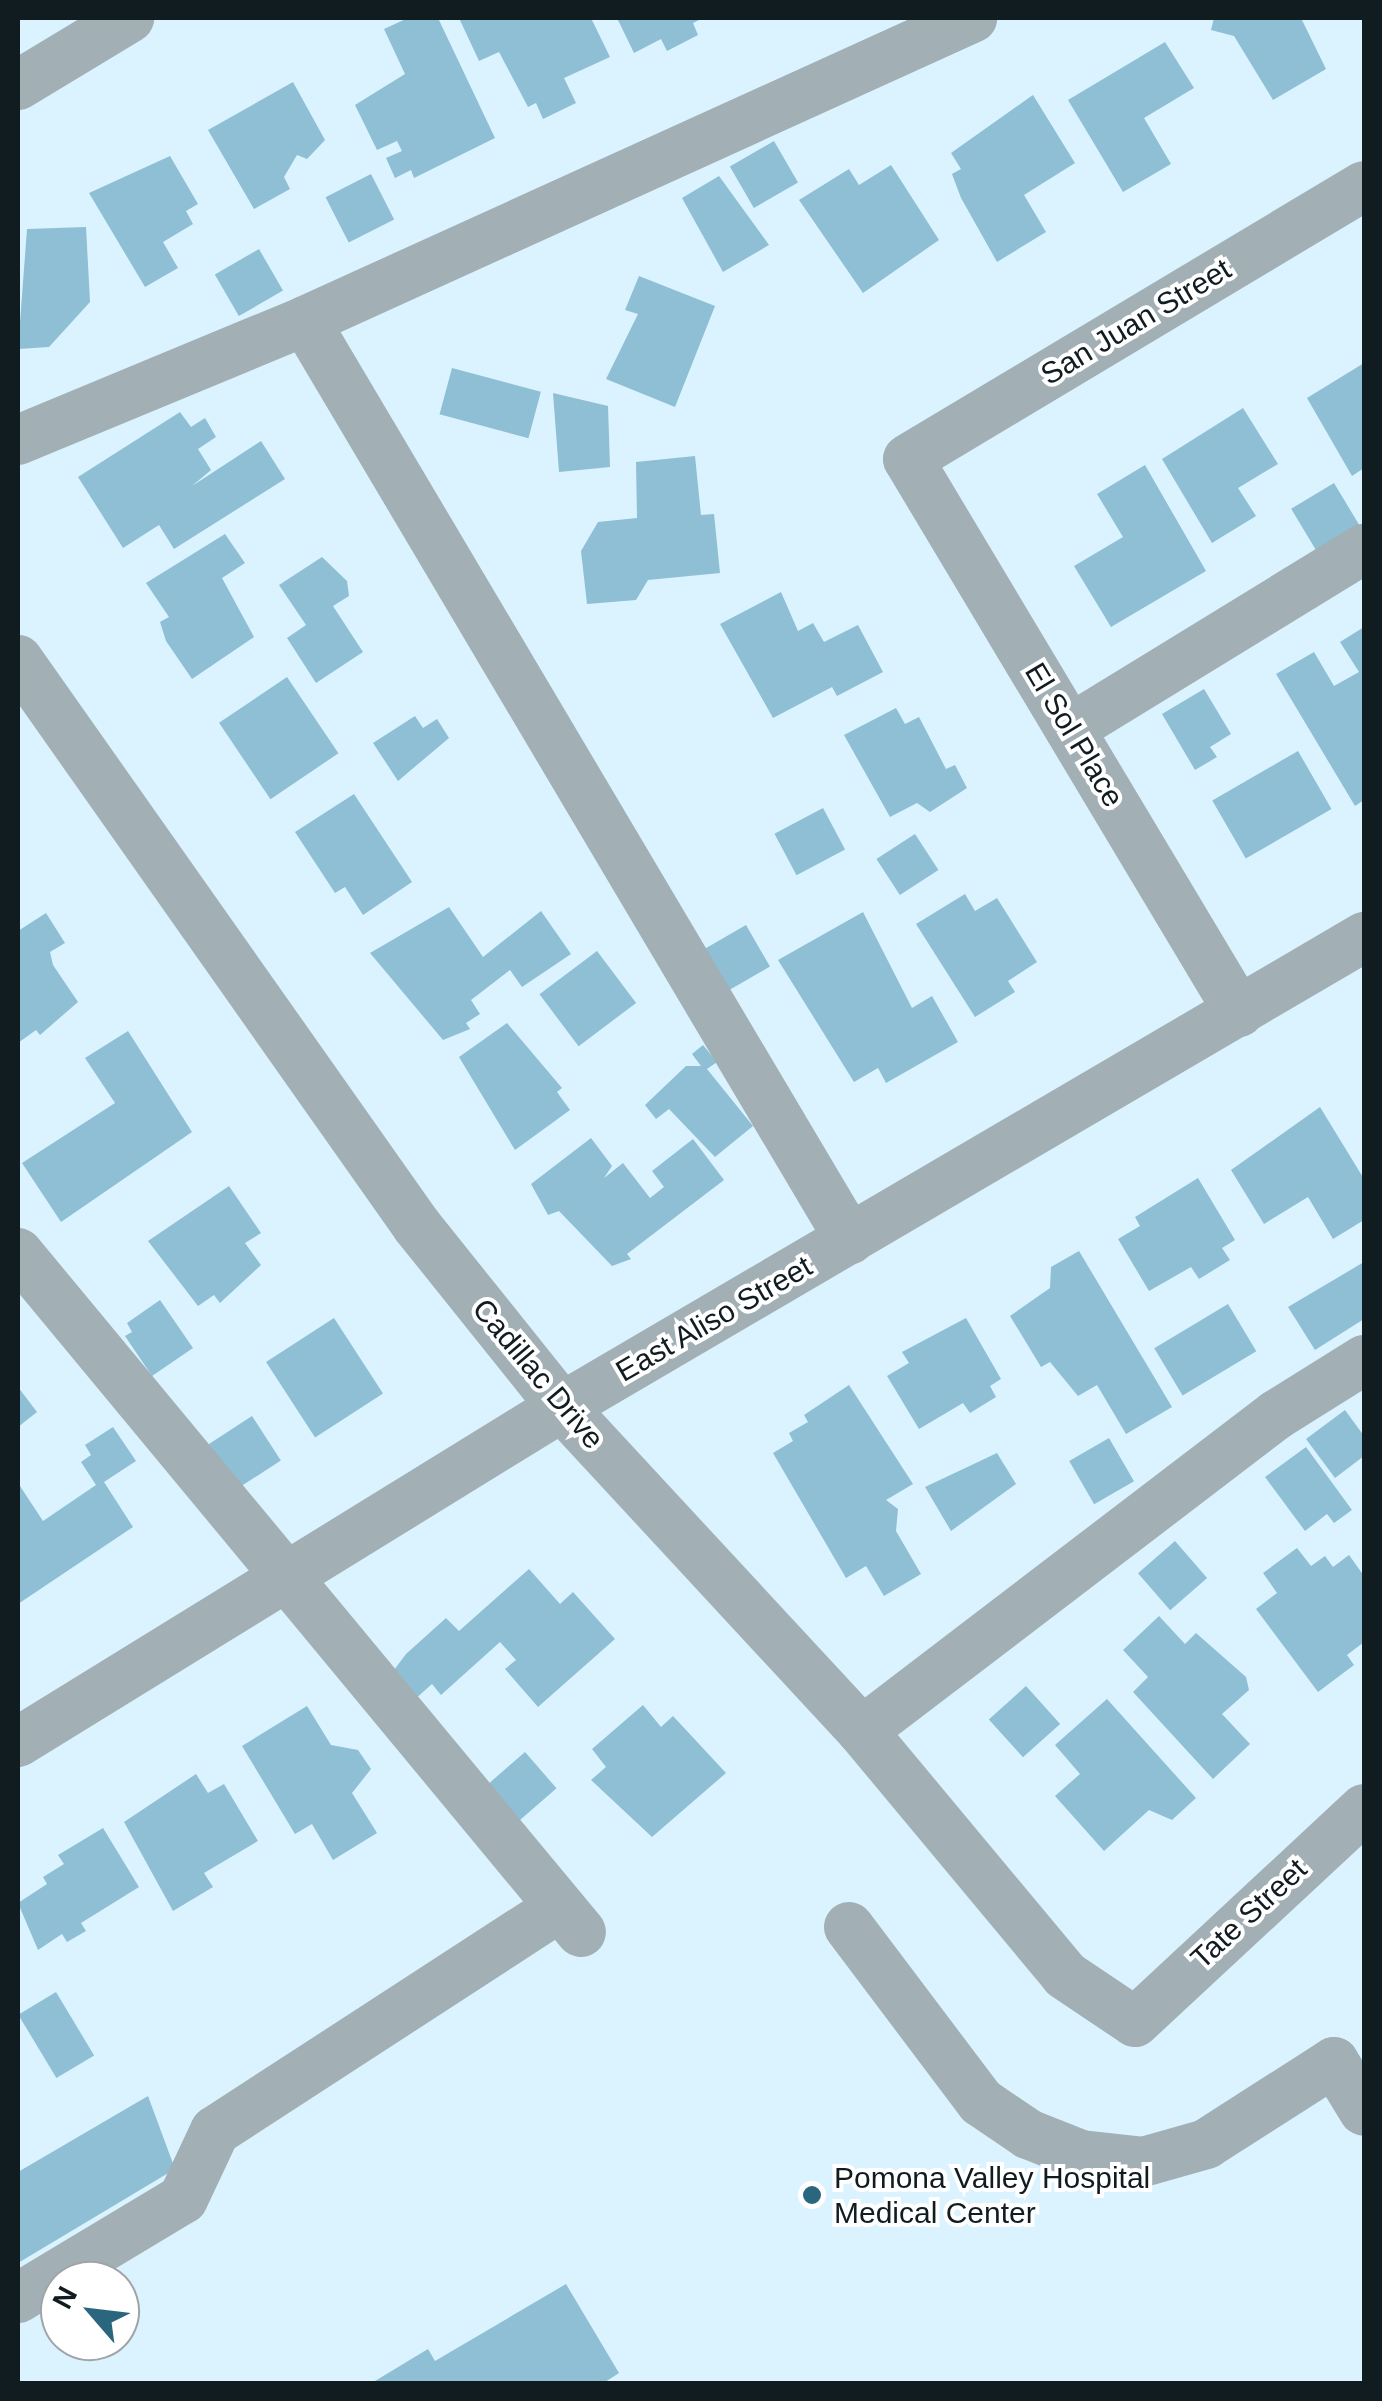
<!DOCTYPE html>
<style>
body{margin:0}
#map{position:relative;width:1382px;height:2401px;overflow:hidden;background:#daf3fe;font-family:Arial,sans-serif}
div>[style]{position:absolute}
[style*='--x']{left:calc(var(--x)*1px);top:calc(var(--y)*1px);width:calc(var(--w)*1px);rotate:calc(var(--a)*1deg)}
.building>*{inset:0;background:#8ebfd5;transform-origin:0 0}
.minor>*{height:50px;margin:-25px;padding:0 25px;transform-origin:25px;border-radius:25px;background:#a2b0b6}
.dots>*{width:28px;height:28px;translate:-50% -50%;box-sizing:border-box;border:5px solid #fff;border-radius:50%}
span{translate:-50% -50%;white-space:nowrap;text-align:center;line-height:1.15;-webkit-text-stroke:8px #fff;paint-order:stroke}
.street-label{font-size:30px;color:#111c21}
.poi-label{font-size:30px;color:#111c21}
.left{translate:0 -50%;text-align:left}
.frame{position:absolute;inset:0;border:20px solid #111c21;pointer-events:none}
.north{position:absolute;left:40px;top:2261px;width:100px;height:100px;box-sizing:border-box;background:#fff;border:2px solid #a0a4a6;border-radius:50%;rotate:298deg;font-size:28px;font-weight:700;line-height:40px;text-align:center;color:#111c21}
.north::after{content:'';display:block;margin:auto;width:35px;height:45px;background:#2a667e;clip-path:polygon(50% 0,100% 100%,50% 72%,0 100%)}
</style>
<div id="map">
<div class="building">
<i style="clip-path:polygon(408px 18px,438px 18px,495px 138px,414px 178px,411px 170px,395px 178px,386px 158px,402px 151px,397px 141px,377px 150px,355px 105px,405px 74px,384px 29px)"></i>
<i style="clip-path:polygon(459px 18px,591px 18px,610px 57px,564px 78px,576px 103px,543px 119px,536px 103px,528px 107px,499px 52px,479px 61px)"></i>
<i style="clip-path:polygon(617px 18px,703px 18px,693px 23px,698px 35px,667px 51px,661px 39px,634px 53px)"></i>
<i style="clip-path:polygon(1214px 18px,1301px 18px,1326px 69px,1273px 100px,1234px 36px,1211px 30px)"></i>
<i style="clip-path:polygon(1165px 42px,1194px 88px,1144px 118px,1171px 164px,1123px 192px,1068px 100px)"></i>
<i style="clip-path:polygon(293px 82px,325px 140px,307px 159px,297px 155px,284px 177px,290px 189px,254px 209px,208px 130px)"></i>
<i style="clip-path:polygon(1033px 95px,1075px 163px,1024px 195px,1046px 232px,997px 262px,961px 198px,952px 174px,961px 169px,951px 153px)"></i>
<i style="left:774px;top:141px;width:48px;height:51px;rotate:60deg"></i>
<i style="clip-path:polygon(170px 156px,198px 204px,186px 211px,193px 224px,163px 242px,178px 268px,145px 287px,89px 193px)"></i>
<i style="clip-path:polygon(891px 165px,939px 240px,863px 293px,799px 200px,849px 169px,859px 185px)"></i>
<i style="left:371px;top:174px;width:51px;height:51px;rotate:63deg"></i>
<i style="clip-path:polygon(719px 176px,769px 245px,723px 272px,682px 198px)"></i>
<i style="clip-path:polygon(86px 227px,90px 302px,49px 347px,18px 349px,27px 229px)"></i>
<i style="left:259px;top:249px;width:48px;height:51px;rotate:60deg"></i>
<i style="clip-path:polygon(639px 276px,715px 306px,675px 407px,606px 379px,638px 314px,625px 310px)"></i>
<i style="clip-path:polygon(1364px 363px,1364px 468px,1352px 476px,1307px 398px)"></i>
<i style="left:452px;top:368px;width:92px;height:48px;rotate:15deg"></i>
<i style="clip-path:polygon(553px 393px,608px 406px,610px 467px,559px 472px)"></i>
<i style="clip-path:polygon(1243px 408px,1278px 464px,1238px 488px,1256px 516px,1212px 543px,1162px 459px)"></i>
<i style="clip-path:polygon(180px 412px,191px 427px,205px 418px,216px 437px,198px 449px,211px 470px,192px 486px,261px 441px,285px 479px,174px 549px,159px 525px,123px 548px,78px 477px)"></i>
<i style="clip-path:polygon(695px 456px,701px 515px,714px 514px,720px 573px,648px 580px,636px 600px,587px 604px,581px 551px,598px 522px,637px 518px,636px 462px)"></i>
<i style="clip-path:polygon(1145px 465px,1206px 571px,1111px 627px,1074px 566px,1123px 537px,1097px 494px)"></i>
<i style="left:1334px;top:483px;width:51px;height:50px;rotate:59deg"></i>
<i style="clip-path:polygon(225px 534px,245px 563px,222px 578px,254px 637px,192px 679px,166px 641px,160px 622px,169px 617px,146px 583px)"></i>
<i style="clip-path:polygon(322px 557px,347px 581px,349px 596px,333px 606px,363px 652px,316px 683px,287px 638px,306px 625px,279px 585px)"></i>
<i style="clip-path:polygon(781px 592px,798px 631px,813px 623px,824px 642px,858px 625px,883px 672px,837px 696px,832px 687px,773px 718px,720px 624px)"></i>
<i style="clip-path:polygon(1364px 627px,1364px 800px,1355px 806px,1276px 674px,1314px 652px,1334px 686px,1359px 672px,1340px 642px)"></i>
<i style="left:287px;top:677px;width:92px;height:82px;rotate:56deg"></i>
<i style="clip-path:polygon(1204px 689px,1231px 734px,1210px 747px,1217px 757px,1195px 770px,1162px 714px)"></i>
<i style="clip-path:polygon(896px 708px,905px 724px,919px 717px,946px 769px,955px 765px,967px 788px,930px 812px,917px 803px,890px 817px,844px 735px)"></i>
<i style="clip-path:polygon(415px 716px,423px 728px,437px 719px,449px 738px,398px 781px,373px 743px)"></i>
<i style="left:1298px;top:751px;width:67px;height:99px;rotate:60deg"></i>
<i style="clip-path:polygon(354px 794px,412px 882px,363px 915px,345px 887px,335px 893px,295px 832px)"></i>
<i style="left:823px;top:808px;width:47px;height:55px;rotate:62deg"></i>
<i style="left:915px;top:834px;width:43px;height:46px;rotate:57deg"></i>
<i style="clip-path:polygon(965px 894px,975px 911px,997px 898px,1037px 962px,1008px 981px,1015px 992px,975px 1017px,916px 924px)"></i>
<i style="clip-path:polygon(449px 907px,483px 957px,541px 911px,571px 954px,522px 987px,510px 970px,471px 1000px,480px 1014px,466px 1023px,470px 1029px,443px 1040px,370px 953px)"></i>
<i style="clip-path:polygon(863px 912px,912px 1008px,932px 996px,958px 1042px,886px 1083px,878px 1068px,854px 1082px,778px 960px)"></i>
<i style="clip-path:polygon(46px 913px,65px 943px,50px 952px,53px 965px,78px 1002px,40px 1035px,36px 1030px,18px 1043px,18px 931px)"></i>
<i style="left:746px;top:925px;width:48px;height:50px;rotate:60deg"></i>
<i style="left:597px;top:951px;width:65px;height:72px;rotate:53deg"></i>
<i style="clip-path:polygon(507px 1023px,562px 1088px,557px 1092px,570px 1110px,515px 1150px,459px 1057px)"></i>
<i style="clip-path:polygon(128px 1031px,192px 1132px,61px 1222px,22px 1163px,115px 1103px,85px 1058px)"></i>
<i style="clip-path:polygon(703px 1045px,717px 1062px,707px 1069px,753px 1126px,715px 1157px,669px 1109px,656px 1119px,645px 1105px,686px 1066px,701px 1066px,692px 1054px)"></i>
<i style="clip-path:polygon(1320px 1107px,1364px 1179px,1364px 1220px,1333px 1239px,1308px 1197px,1264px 1224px,1231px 1170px)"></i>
<i style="clip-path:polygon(591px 1138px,612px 1166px,604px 1178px,623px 1163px,650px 1198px,664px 1187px,652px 1171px,693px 1139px,724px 1180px,627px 1254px,631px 1259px,612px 1266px,559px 1211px,548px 1215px,531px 1184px)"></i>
<i style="clip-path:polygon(1198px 1178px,1235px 1240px,1222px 1248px,1230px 1260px,1199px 1279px,1191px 1267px,1149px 1291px,1118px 1239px,1140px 1226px,1135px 1217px)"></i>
<i style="clip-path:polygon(229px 1186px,261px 1233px,245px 1243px,261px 1265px,220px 1303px,214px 1295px,198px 1306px,148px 1241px)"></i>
<i style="clip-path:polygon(1079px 1251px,1172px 1407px,1126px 1434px,1097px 1385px,1078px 1396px,1050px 1362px,1041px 1367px,1010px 1316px,1050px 1288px,1051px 1267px)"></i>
<i style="clip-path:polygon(1364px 1262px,1364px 1319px,1315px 1350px,1288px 1307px)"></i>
<i style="clip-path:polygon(160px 1300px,193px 1348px,152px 1376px,125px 1336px,132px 1332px,127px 1323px)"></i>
<i style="left:1228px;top:1304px;width:55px;height:86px;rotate:59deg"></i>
<i style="left:334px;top:1318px;width:90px;height:81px;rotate:57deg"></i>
<i style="clip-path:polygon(966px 1318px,1001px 1379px,990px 1386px,996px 1397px,970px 1413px,963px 1403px,919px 1429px,887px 1376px,909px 1363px,902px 1352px)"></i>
<i style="clip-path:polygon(849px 1385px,913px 1484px,886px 1500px,898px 1509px,896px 1531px,921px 1574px,884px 1596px,866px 1566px,846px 1578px,773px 1453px,793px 1441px,789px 1433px,808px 1422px,804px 1415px)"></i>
<i style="clip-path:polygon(18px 1387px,37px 1412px,18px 1427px)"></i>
<i style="clip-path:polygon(1345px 1410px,1364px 1436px,1364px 1456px,1335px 1478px,1306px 1439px)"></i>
<i style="left:252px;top:1416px;width:53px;height:54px;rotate:57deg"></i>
<i style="clip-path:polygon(113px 1427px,136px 1461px,104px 1482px,133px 1527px,18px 1604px,18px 1483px,43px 1521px,96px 1485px,81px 1462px,91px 1455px,85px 1445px)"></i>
<i style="left:1109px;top:1438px;width:50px;height:46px;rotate:60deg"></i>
<i style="clip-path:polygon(1306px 1447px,1352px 1510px,1334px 1523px,1327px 1514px,1305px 1531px,1265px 1477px)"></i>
<i style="clip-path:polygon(997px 1453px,1016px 1484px,951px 1531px,925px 1487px)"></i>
<i style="left:1175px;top:1541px;width:49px;height:49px;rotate:49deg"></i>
<i style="clip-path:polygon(1297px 1548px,1311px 1566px,1325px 1556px,1333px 1567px,1349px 1555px,1364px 1576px,1364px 1642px,1347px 1655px,1354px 1665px,1318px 1692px,1256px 1609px,1277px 1593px,1263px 1573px)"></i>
<i style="clip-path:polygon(529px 1569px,560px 1604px,573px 1592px,615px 1639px,538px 1707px,505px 1669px,516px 1660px,500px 1642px,441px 1695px,432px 1684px,414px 1700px,391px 1674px,406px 1654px,446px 1618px,459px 1631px)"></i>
<i style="clip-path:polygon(1159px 1616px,1185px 1644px,1196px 1633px,1246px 1677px,1249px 1690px,1222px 1714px,1250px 1744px,1213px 1779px,1133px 1692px,1148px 1677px,1123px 1650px)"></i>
<i style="left:1026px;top:1686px;width:51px;height:50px;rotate:48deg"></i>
<i style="clip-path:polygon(1107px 1699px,1196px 1798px,1172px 1820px,1149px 1810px,1104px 1851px,1055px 1796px,1080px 1774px,1055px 1745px)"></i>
<i style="clip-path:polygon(643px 1705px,661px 1727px,673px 1716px,726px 1773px,652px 1837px,591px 1780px,606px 1767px,592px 1749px)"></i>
<i style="clip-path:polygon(307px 1706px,331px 1745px,358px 1750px,371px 1769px,352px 1793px,377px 1833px,333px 1860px,312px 1824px,295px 1834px,242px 1746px)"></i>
<i style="left:525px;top:1752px;width:48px;height:54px;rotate:49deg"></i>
<i style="clip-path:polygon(196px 1774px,208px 1793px,224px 1784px,258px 1841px,204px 1873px,213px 1887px,173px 1911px,124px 1822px)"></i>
<i style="clip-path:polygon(103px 1828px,139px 1887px,81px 1923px,86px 1931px,67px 1942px,62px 1934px,38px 1950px,18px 1903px,47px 1884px,43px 1877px,64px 1864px,58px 1855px)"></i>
<i style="left:56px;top:1992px;width:74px;height:44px;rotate:59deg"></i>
<i style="clip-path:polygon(148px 2096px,175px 2169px,18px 2263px,18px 2172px)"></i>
<i style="clip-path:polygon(566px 2284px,619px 2373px,602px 2384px,370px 2384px,428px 2349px,435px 2361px)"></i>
</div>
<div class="minor">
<i style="--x:18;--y:85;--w:130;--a:-31.1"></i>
<i style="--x:305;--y:321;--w:1068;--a:59.33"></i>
<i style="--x:18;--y:440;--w:311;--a:-22.5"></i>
<i style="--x:305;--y:321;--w:733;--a:-24.43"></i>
<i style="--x:18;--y:660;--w:693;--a:54.82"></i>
<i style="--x:417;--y:1226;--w:232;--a:51.3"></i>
<i style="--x:562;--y:1407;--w:442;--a:47.2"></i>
<i style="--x:862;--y:1731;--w:317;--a:50.2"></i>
<i style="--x:1065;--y:1975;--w:84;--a:33.9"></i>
<i style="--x:1135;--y:2022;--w:313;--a:-42.9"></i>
<i style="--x:1070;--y:729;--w:345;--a:-31.5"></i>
<i style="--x:1239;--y:1012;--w:644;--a:-120.9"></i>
<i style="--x:908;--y:459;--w:531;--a:-30.91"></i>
<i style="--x:18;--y:1253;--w:882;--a:50.34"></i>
<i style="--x:862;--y:1731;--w:521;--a:-37.35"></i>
<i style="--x:1276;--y:1415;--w:104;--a:-32"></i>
<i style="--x:18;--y:1742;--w:639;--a:-31.63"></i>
<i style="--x:562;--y:1407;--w:930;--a:-30.37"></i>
<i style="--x:849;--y:1927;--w:219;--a:53"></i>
<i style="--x:981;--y:2102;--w:57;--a:34.2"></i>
<i style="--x:1028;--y:2134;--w:57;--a:21.6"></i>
<i style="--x:1081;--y:2155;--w:62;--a:6.4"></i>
<i style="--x:1143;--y:2162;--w:66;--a:-15.9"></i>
<i style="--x:1206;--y:2144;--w:152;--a:-32.6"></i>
<i style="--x:1334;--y:2062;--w:57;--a:58.5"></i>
<i style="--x:18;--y:2298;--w:192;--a:-31"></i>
<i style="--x:183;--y:2199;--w:75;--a:-64.8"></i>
<i style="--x:215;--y:2131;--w:411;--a:-33"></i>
</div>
<div class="dots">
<i style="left:812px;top:2195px;background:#2a667e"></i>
</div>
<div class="street-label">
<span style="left:1136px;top:322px;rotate:-31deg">San Juan Street</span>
<span style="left:1074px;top:735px;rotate:59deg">El Sol Place</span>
<span style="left:714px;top:1319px;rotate:-30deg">East Aliso Street</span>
<span style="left:538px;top:1374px;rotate:50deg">Cadillac Drive</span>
<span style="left:1249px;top:1914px;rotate:-43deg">Tate Street</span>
</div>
<div class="poi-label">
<span class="left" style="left:834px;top:2195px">Pomona Valley Hospital<br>Medical Center</span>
</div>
<div class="frame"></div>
<div class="north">N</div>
</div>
